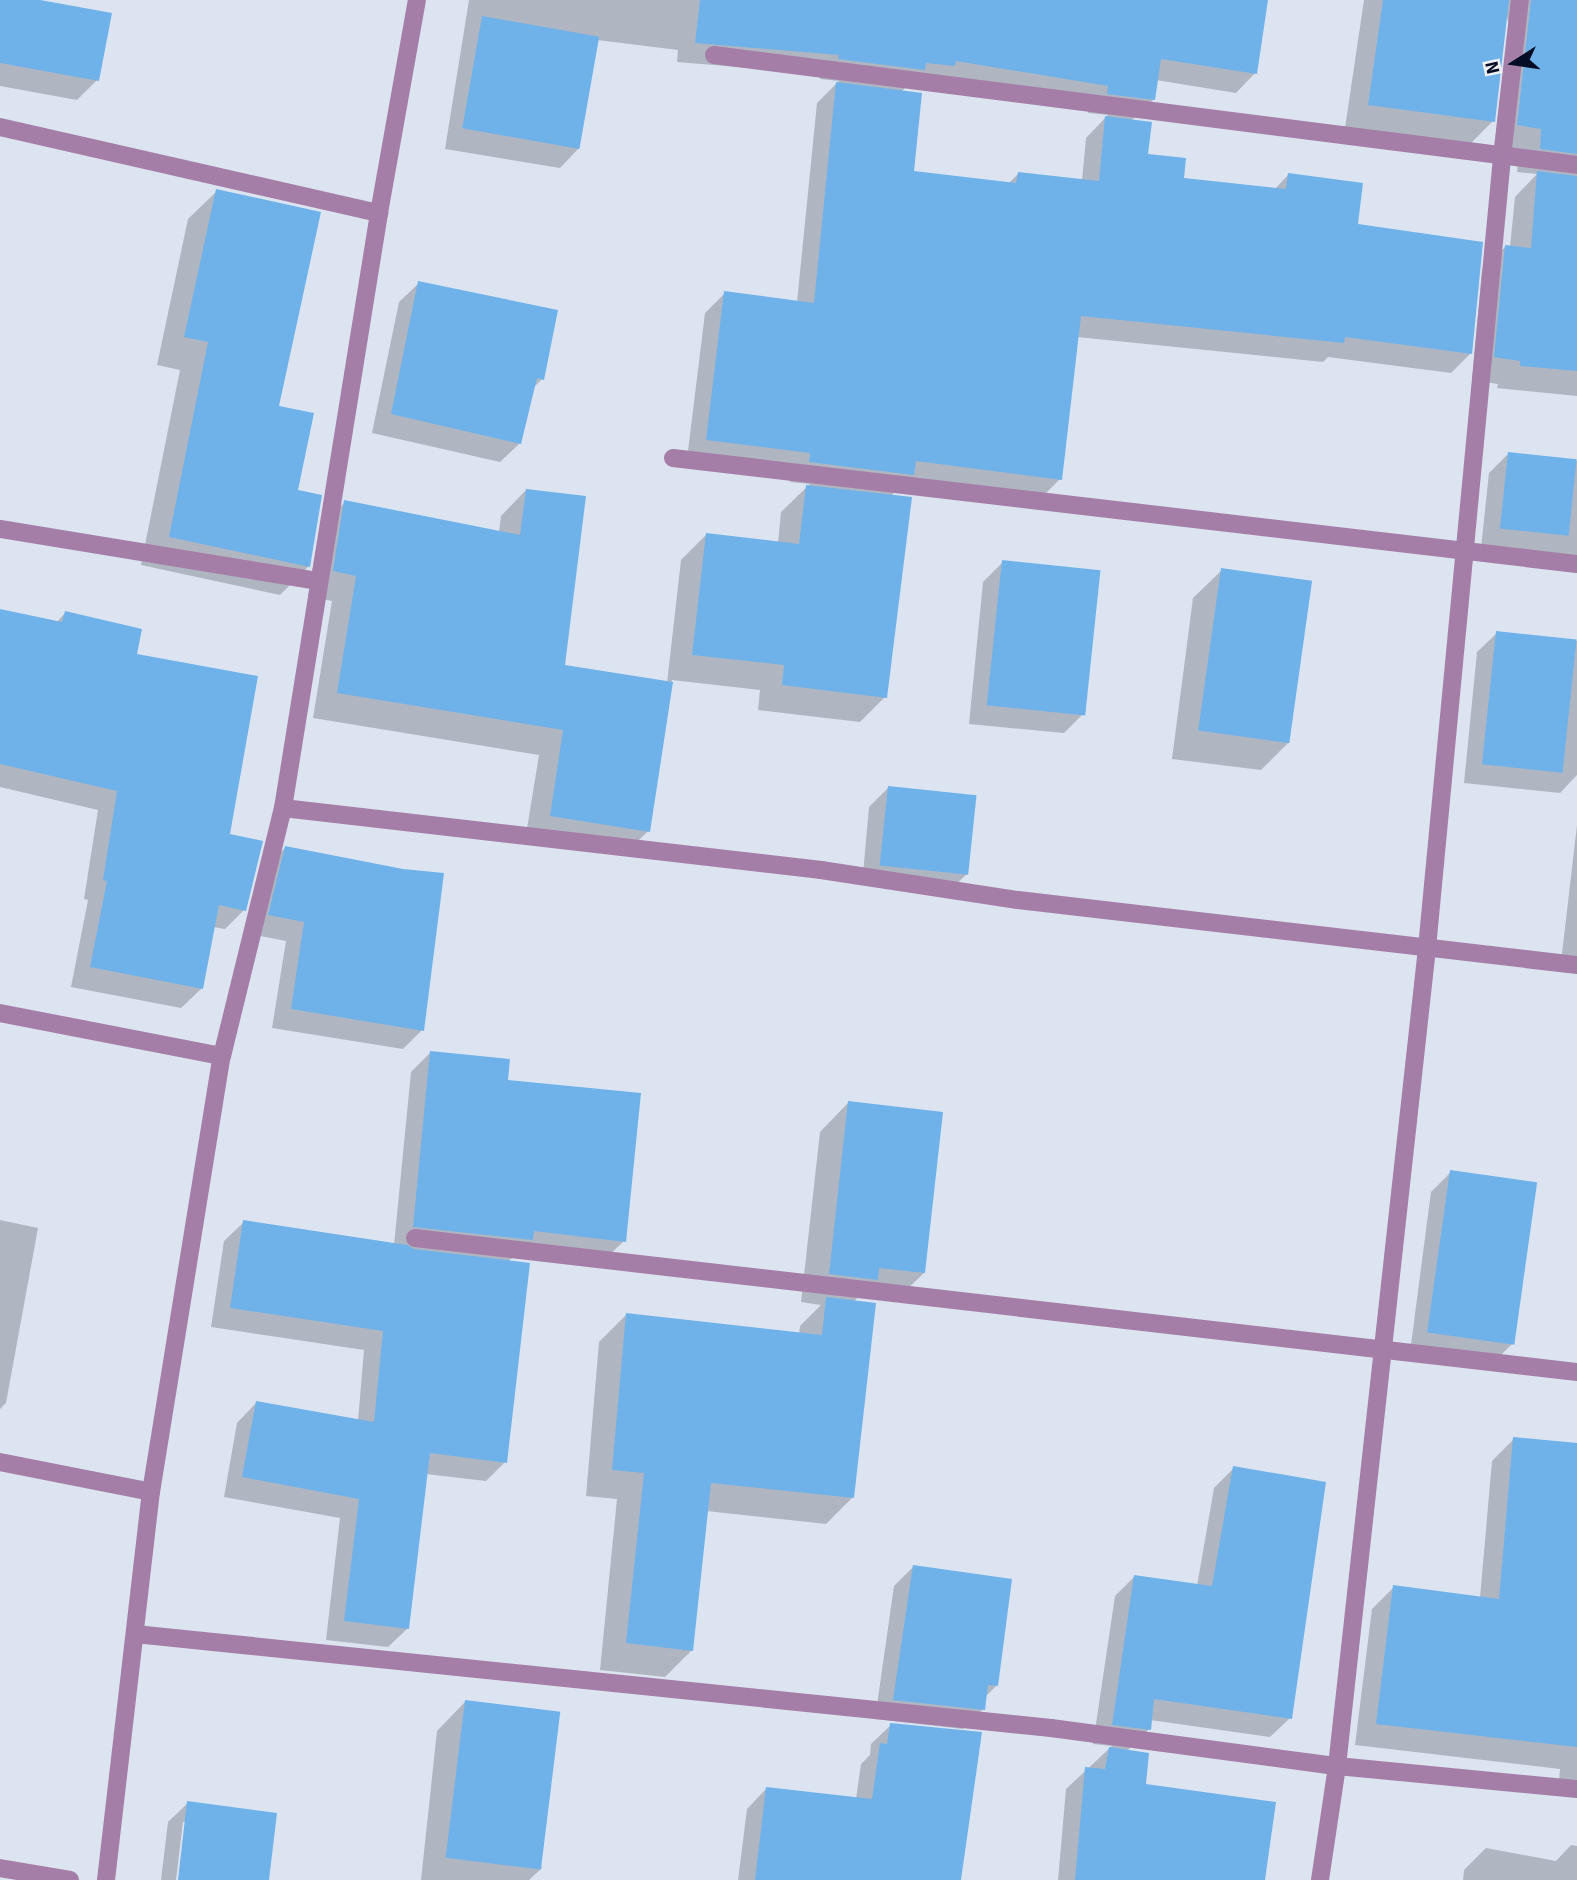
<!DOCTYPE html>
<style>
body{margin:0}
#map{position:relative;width:1577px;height:1880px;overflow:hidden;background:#dce4f2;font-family:"Source Sans 3",sans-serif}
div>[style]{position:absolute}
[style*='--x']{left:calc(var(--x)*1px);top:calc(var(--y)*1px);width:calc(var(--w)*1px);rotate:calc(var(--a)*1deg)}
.shadow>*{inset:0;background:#0003}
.building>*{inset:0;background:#6fb2e9;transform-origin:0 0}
.minor>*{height:18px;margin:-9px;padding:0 9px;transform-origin:9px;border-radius:9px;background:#a57ea8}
span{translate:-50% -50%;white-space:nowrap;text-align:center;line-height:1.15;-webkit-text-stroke:7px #f1f1f1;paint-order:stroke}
.north{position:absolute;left:1479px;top:28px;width:70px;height:70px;-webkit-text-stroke:5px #f1f1f1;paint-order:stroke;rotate:258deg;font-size:19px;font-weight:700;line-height:28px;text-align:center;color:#040d25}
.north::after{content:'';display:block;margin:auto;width:24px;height:32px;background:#040d25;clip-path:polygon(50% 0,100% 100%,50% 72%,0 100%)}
</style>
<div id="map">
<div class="shadow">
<i style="clip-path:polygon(0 0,30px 0,97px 80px,77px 100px,0 86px)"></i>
<i style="clip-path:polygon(evenodd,469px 0,1266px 0,1255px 73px,1236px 93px,1156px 80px,1154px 99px,1131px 121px,1146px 156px,1182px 179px,1274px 190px,1288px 175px,1356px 226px,1470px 354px,1451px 373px,1328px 357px,1323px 362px,1077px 337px,1060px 479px,1041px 498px,905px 481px,890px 497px,885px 697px,860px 722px,758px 710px,760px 690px,672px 680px,648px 831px,623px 856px,525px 841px,539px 755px,313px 718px,332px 601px,308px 596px,320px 527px,345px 502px,499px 532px,501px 516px,526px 490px,563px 666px,667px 683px,681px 560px,706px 535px,778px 543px,781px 512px,810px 484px,790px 482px,791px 472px,687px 459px,705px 313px,725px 293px,797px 302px,817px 103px,839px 81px,820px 79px,820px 74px,677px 62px,678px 50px,597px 40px,579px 148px,560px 168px,445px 149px,469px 0,910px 83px,1089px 105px,1088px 113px,1108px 115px,1086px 138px,1082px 181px,1018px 174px,1008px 184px,912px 173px,901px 92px,910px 83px)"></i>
<i style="clip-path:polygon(1364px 0,1577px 0,1577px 396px,1497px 388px,1498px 384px,1472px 380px,1482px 270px,1506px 246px,1510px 247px,1515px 197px,1537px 174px,1517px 172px,1519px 152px,1494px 149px,1509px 26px,1506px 13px,1493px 121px,1469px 145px,1345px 128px)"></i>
<i style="clip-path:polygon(217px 191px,277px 407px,309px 566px,280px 595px,141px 565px,180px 370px,157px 365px,188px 219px)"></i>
<i style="clip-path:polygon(419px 283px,542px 379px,532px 389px,520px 443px,500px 462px,372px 433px,399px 302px)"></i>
<i style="clip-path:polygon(1508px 454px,1577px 461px,1577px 559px,1481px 548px,1489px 473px)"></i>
<i style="clip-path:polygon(1003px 562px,1083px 714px,1064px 733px,969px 724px,983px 582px)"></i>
<i style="clip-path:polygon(1222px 570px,1289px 742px,1261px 770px,1172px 759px,1193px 598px)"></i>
<i style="clip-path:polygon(0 611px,56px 623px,65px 613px,135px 655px,228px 836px,244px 910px,225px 929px,213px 927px,201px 989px,181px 1008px,71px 987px,88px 900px,84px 899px,98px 810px,0 787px)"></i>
<i style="clip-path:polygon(1497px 633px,1577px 641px,1577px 775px,1560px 793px,1464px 783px,1477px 652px)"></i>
<i style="clip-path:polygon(888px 788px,968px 873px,948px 892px,862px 885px,869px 807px)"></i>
<i style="clip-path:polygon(1577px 825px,1577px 964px,1561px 962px)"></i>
<i style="clip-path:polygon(286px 847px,422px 1030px,403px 1049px,272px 1028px,286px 941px,250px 934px,266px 867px)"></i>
<i style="clip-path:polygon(431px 1052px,506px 1081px,624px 1241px,604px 1260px,519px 1251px,508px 1262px,505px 1462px,486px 1481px,426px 1474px,408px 1628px,388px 1647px,326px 1640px,340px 1518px,224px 1497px,237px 1423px,256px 1403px,358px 1421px,364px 1350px,211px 1327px,224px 1241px,244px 1222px,394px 1245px,411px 1072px)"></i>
<i style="clip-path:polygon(848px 1103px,924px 1273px,895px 1301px,858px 1297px,854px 1302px,853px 1497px,826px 1524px,706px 1511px,692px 1650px,665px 1677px,600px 1670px,617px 1499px,586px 1496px,599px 1342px,626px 1315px,799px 1334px,800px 1326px,821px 1305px,801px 1302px,820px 1132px)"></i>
<i style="clip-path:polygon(1451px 1172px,1513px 1343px,1493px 1363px,1410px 1352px,1431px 1192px)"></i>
<i style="clip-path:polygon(0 1220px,38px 1228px,6px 1403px,0 1409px)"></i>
<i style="clip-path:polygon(1514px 1439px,1577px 1444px,1577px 1785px,1559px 1782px,1560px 1769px,1355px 1745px,1372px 1609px,1394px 1587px,1480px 1598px,1492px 1461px)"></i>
<i style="clip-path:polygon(1234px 1468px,1290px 1718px,1270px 1737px,1150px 1720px,1149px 1729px,1127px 1751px,1144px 1785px,1263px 1880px,1058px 1880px,1066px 1789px,1112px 1746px,1093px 1744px,1115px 1596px,1134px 1577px,1197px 1586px,1214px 1488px)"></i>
<i style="clip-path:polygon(913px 1567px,996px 1686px,985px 1697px,983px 1709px,963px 1729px,875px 1719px,894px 1586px)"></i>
<i style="clip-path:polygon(465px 1702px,542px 1868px,529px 1880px,421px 1880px,437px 1731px)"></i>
<i style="clip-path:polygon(891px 1725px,959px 1880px,738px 1880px,747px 1809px,766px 1789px,856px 1799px,861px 1764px,870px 1755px,871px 1744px)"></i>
<i style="clip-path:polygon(188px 1803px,267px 1880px,180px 1880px,187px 1822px,183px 1822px,176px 1880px,161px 1880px,168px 1822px)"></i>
<i style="clip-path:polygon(1571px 1845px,1577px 1846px,1577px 1880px,1463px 1880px,1464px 1870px,1486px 1848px,1556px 1861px)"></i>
</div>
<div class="building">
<i style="clip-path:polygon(0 0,40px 0,112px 13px,99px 81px,0 63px)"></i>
<i style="clip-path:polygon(700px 0,1268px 0,1257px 74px,1161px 59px,1155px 100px,1107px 94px,1108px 86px,956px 61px,955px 66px,926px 63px,925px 70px,838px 59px,839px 55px,695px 43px)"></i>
<i style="clip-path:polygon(1383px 0,1509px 0,1495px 122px,1368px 105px)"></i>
<i style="clip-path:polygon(1531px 0,1577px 0,1577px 154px,1540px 149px,1541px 129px,1517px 125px)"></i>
<i style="left:482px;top:16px;width:119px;height:114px;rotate:10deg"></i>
<i style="clip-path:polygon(836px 82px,922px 93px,914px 171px,1016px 183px,1018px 172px,1099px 181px,1105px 116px,1152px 122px,1148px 154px,1186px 158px,1184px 178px,1286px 189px,1288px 173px,1363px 183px,1358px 224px,1483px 242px,1472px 354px,1345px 337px,1344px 343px,1081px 316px,1062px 480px,916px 461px,914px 475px,809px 462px,810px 453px,706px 440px,724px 291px,814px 303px)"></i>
<i style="clip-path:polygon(1537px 171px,1577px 176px,1577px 371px,1520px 366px,1520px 361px,1494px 357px,1505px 245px,1531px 248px)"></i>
<i style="clip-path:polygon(216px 189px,321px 212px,279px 406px,314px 413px,298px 490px,322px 495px,310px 567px,169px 537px,208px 342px,184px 337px)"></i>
<i style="clip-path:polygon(418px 281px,558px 310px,544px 380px,537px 378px,521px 444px,391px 414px)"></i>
<i style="left:1508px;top:452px;width:69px;height:77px;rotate:6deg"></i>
<i style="clip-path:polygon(806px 485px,912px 497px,887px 698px,782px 685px,784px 665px,692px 655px,706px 533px,799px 544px)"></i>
<i style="clip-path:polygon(526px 489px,586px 496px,565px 665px,673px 682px,650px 832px,550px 816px,563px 730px,337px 693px,356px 576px,333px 571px,344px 500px,520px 535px)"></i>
<i style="left:1002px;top:560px;width:99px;height:146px;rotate:6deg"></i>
<i style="left:1221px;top:568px;width:92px;height:164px;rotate:8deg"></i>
<i style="clip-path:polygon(0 609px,62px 622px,65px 611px,142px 629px,137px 654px,258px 676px,230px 834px,263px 841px,246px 911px,219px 905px,203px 989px,90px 967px,107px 881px,103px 880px,117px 791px,0 764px)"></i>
<i style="left:1496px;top:631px;width:81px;height:134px;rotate:6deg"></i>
<i style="left:888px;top:786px;width:89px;height:80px;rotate:6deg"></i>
<i style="clip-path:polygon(285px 846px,403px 869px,444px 873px,424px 1031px,291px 1009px,304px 922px,268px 915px)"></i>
<i style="clip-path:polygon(430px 1051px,510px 1059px,508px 1080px,641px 1093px,626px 1242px,534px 1231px,533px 1240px,413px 1227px)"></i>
<i style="clip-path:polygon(848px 1101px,943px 1112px,925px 1273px,879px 1268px,878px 1280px,829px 1274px)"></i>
<i style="left:1450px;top:1170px;width:88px;height:164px;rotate:8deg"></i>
<i style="clip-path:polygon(243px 1220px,407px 1245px,414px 1249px,530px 1263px,507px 1463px,430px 1453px,409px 1629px,344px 1621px,359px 1499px,242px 1477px,256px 1401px,374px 1422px,383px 1331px,230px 1308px)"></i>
<i style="clip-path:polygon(826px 1297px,876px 1303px,854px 1498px,711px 1483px,693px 1651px,626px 1643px,644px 1473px,612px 1470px,626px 1313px,822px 1335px)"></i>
<i style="clip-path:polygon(1513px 1437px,1577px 1443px,1577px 1747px,1376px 1724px,1393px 1585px,1499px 1599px)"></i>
<i style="clip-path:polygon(1233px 1466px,1326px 1482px,1292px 1719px,1154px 1699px,1151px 1730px,1112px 1725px,1134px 1575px,1212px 1586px)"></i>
<i style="clip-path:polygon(913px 1565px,1012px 1579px,998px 1686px,988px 1685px,985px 1710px,893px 1700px)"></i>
<i style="left:465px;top:1700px;width:96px;height:159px;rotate:7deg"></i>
<i style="clip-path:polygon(890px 1723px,982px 1732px,961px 1880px,755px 1880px,766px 1787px,872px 1799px,880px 1743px,887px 1744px)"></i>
<i style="clip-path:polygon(1109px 1747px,1149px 1753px,1146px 1784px,1276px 1802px,1265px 1880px,1075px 1880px,1085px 1767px,1105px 1769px)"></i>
<i style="clip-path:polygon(187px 1801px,277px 1813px,269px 1880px,178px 1880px)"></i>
</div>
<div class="minor">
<i style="--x:714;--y:55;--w:870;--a:7.26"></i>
<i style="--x:0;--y:127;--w:389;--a:12.8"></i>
<i style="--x:673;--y:458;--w:910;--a:6.69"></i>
<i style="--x:0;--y:529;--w:323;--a:9.3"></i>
<i style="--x:283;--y:808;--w:542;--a:6.57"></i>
<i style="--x:821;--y:870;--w:199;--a:8.7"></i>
<i style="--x:1018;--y:900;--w:563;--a:6.63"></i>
<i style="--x:0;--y:1013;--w:226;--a:11"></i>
<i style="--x:415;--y:1238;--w:1170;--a:6.58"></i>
<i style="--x:0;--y:1462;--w:154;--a:11.2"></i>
<i style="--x:135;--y:1634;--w:921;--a:5.86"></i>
<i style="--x:1051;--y:1728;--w:289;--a:7.6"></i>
<i style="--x:1337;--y:1766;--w:241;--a:5.5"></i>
<i style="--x:0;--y:1868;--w:71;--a:9.7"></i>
<i style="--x:106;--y:1880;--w:391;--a:-83.4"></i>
<i style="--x:151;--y:1492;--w:442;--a:-80.8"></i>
<i style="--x:222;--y:1056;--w:255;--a:-76.2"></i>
<i style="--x:283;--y:808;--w:603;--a:-80.83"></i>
<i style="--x:379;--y:213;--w:216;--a:-79.9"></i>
<i style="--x:1320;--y:1880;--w:115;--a:-81.5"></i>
<i style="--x:1337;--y:1766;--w:823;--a:-83.72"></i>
<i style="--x:1427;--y:948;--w:795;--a:-84.58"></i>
<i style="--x:1502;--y:157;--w:158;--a:-83.5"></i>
</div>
<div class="north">N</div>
</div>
